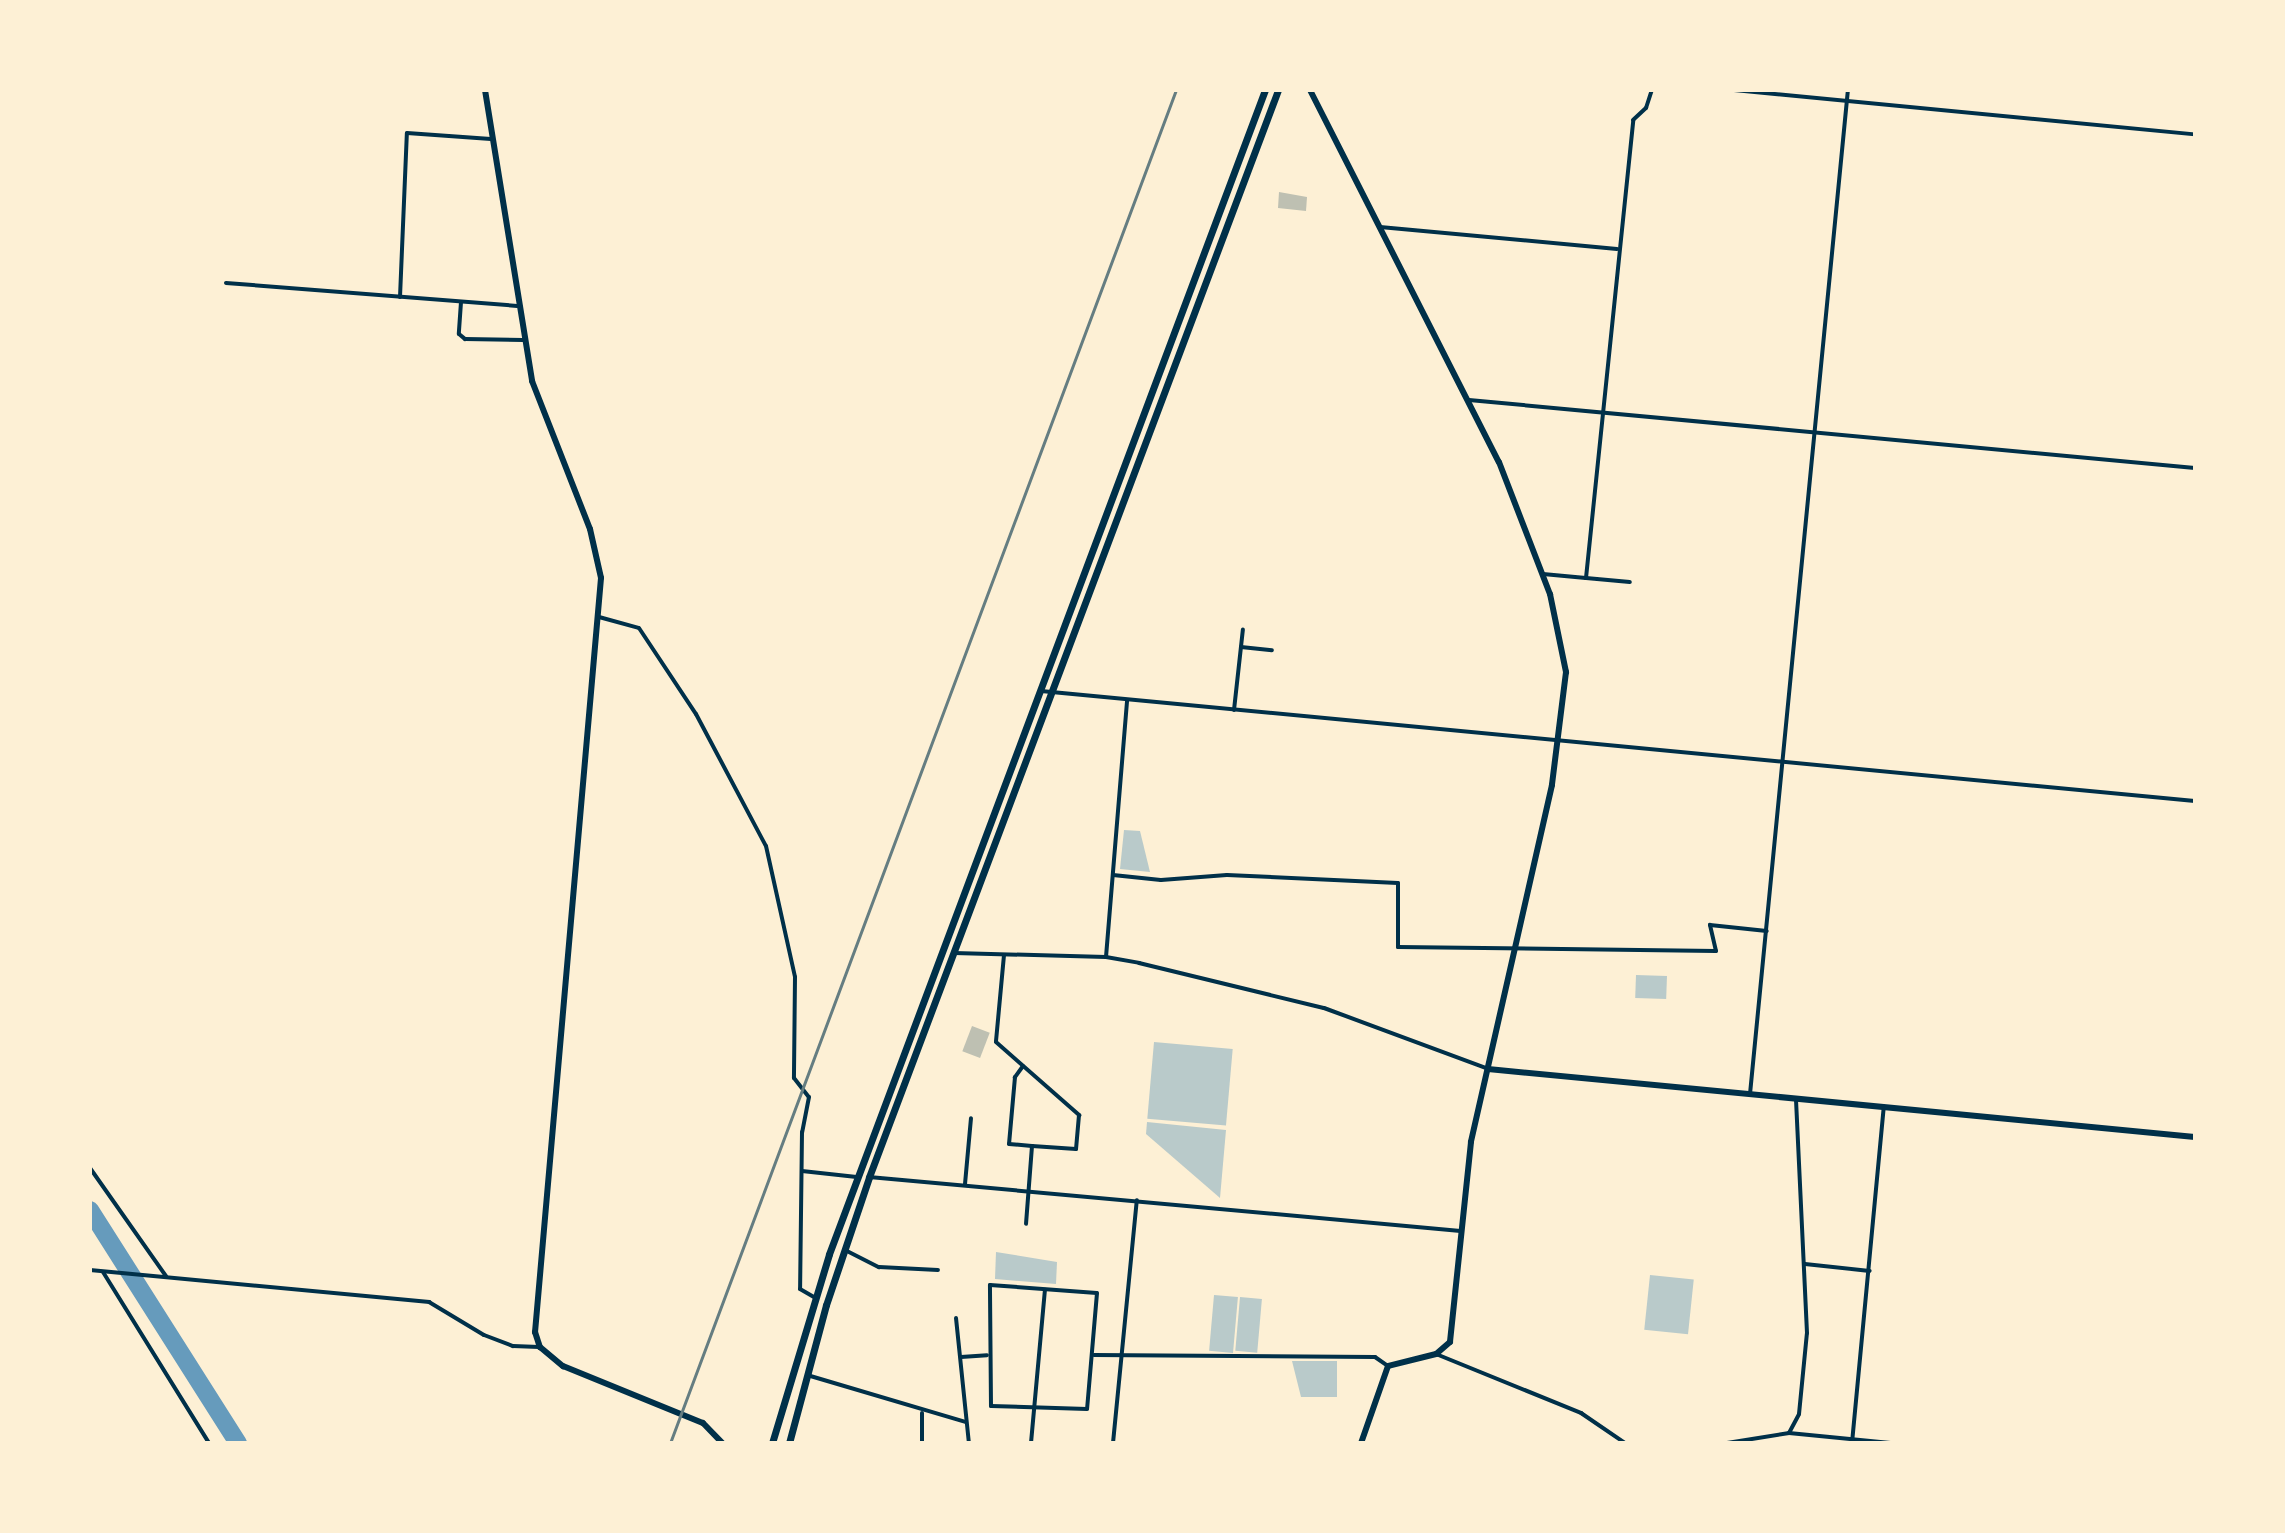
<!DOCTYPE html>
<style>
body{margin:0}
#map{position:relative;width:2285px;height:1533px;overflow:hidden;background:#fdf0d5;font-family:"PT Serif",serif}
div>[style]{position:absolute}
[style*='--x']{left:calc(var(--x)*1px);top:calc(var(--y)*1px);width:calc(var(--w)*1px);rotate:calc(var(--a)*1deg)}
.green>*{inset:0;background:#b9caca;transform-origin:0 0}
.river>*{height:18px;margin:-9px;padding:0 9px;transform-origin:9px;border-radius:9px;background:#669bbc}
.building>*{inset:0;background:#bec0b2;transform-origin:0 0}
.minor>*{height:4px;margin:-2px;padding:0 2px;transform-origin:2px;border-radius:2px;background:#003049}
.tertiary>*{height:6px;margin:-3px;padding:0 3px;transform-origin:3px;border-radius:3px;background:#003049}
.trunk>*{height:7px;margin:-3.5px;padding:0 3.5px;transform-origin:3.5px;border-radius:3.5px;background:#003049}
.rail>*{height:3px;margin:-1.5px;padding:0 1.5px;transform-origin:1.5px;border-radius:1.5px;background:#657d81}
span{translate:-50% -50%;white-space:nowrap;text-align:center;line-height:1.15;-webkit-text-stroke:6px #fdf0d5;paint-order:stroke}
.frame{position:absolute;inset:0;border:92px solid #fdf0d5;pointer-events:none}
</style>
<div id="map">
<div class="green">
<i style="clip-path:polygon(1124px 830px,1140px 831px,1150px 872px,1120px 869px)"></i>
<i style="left:1636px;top:975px;width:31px;height:23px;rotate:2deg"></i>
<i style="left:1154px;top:1042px;width:79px;height:77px;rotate:5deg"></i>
<i style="clip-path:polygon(1147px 1122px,1226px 1130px,1220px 1198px,1146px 1134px)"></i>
<i style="clip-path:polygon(996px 1252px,1057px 1262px,1056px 1284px,995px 1279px)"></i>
<i style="left:1650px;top:1275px;width:44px;height:55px;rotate:6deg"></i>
<i style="left:1214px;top:1295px;width:24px;height:56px;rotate:5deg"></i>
<i style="left:1240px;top:1297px;width:22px;height:54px;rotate:5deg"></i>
<i style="clip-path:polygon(1292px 1361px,1337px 1361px,1337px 1397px,1301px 1397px)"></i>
</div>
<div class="river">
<i style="--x:90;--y:1210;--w:276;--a:57.6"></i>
</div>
<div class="building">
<i style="clip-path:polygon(1279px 192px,1307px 197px,1306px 211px,1278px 208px)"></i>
<i style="left:972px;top:1026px;width:19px;height:27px;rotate:21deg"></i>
</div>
<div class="minor">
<i style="--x:1734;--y:90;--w:463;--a:5.5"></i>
<i style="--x:1380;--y:227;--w:238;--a:5.3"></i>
<i style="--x:226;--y:283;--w:292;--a:4.5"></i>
<i style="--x:400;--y:297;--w:164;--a:-87.6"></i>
<i style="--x:407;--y:133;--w:84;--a:4.1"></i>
<i style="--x:461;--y:302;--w:32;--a:94"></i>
<i style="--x:459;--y:334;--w:8;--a:40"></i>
<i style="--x:465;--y:339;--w:58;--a:1"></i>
<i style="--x:1469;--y:400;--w:729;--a:5.35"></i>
<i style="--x:1543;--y:574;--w:43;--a:5.3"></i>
<i style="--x:1586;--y:578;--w:460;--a:-84.1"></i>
<i style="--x:1633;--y:120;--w:18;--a:-43"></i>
<i style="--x:1646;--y:108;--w:19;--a:-72"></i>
<i style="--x:1586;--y:578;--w:44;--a:5.2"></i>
<i style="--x:599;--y:617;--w:41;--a:15.4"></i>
<i style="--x:639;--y:628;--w:103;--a:56.5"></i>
<i style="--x:696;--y:714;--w:149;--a:62.1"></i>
<i style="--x:766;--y:846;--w:134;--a:77.5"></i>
<i style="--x:795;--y:977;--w:101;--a:90.6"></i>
<i style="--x:794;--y:1078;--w:24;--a:52"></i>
<i style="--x:809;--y:1097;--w:36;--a:101"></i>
<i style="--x:802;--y:1132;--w:157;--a:90.7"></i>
<i style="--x:800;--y:1289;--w:16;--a:30"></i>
<i style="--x:1241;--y:647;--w:31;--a:6"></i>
<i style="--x:1041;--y:691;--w:1159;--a:5.45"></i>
<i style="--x:1234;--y:710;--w:81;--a:-83.7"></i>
<i style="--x:1113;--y:875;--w:48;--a:5.9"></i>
<i style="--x:1161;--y:880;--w:66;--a:-4.3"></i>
<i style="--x:1227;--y:875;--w:171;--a:2.7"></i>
<i style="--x:1398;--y:883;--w:64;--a:90"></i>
<i style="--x:1398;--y:947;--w:318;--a:0.7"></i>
<i style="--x:1716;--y:951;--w:27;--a:-103"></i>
<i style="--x:1710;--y:925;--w:57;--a:6"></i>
<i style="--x:954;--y:953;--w:152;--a:1.5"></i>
<i style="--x:1106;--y:957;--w:34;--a:10"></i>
<i style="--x:1139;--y:963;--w:190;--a:13.7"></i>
<i style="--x:1324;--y:1008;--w:173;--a:20.3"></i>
<i style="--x:1004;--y:955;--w:87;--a:95.3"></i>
<i style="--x:996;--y:1042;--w:111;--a:41.3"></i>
<i style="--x:1079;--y:1115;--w:34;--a:95"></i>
<i style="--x:1076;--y:1149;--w:44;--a:-176.1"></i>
<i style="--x:1032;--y:1146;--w:78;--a:94.4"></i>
<i style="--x:1106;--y:957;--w:257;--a:-85.3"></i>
<i style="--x:1023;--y:1066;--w:14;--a:126"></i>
<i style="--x:1015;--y:1077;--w:67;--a:95.1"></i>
<i style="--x:1009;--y:1144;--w:23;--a:5"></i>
<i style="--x:1750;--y:1094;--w:1009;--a:-84.43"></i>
<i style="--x:90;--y:1168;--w:132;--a:54.9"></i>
<i style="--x:802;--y:1171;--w:55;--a:6.2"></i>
<i style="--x:869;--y:1177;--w:594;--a:5.21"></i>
<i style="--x:965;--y:1184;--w:66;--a:-84.8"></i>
<i style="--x:845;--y:1250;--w:38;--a:27"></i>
<i style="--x:879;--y:1267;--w:59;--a:2.9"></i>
<i style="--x:1805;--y:1264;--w:65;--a:6.1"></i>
<i style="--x:90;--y:1270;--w:341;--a:5.4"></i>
<i style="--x:429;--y:1302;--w:64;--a:31"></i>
<i style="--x:484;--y:1335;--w:31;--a:21"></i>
<i style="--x:513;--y:1346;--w:26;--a:2"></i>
<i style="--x:103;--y:1272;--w:201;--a:58.2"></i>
<i style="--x:990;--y:1285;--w:107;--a:4.3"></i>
<i style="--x:1097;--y:1293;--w:116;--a:94.9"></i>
<i style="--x:1087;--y:1409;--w:96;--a:-178.2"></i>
<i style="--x:991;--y:1406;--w:121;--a:-90.5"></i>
<i style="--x:956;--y:1318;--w:126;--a:84.1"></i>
<i style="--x:1436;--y:1354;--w:157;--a:22.1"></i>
<i style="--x:1581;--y:1413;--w:53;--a:34.3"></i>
<i style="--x:1094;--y:1355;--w:281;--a:0.4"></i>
<i style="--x:1375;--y:1357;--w:16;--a:35"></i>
<i style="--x:961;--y:1357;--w:26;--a:-4"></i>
<i style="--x:807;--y:1375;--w:166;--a:16.5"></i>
<i style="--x:1789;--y:1433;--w:21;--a:-62"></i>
<i style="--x:1799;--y:1414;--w:81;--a:-84.4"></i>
<i style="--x:1807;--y:1333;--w:234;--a:-92.7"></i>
<i style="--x:922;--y:1443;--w:30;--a:-90"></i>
<i style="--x:1031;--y:1443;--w:154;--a:-84.8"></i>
<i style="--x:1113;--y:1443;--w:244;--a:-84.4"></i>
<i style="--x:1727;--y:1443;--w:63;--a:-9.2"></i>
<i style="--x:1789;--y:1433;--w:102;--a:5.6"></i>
<i style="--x:1852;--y:1443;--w:338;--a:-84.6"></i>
</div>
<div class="tertiary">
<i style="--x:485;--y:90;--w:295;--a:80.8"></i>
<i style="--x:532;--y:381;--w:159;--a:68.6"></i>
<i style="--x:590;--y:529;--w:50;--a:77.3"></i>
<i style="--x:601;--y:578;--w:757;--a:95"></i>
<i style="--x:535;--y:1332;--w:16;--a:72"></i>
<i style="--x:540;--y:1347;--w:30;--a:40"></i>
<i style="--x:563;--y:1366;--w:151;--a:22.2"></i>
<i style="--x:703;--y:1423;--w:28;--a:46"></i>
<i style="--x:1310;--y:90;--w:417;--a:63.1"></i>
<i style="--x:1499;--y:462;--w:142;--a:68.9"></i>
<i style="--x:1550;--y:594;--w:80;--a:78.4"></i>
<i style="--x:1566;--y:672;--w:114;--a:97.1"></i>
<i style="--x:1552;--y:785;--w:366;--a:102.8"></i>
<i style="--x:1471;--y:1142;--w:201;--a:96"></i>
<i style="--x:1450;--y:1342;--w:18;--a:139"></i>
<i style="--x:1436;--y:1354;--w:49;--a:166"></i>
<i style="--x:1388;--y:1366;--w:82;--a:109.3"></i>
<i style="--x:1488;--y:1069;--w:710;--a:5.49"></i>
</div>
<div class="trunk">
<i style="--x:772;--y:1443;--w:197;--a:-73.2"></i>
<i style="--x:829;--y:1254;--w:1243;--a:-69.47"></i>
<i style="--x:789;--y:1443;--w:143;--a:-75"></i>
<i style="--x:826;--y:1305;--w:135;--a:-71.4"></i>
<i style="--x:869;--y:1177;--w:1161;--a:-69.38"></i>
</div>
<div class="rail">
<i style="--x:670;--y:1443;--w:1445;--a:-69.5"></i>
</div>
<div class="frame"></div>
</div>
